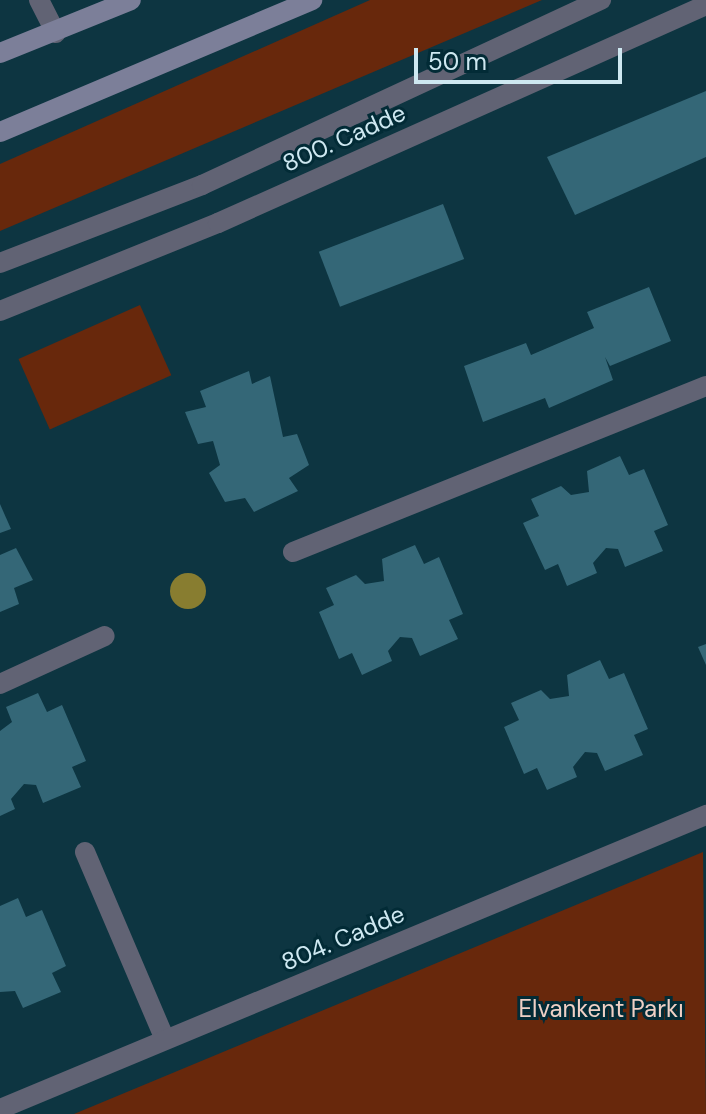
<!DOCTYPE html>
<meta charset="utf-8">
<style>
body{margin:0}
#map{position:relative;width:706px;height:1114px;overflow:hidden;background:#0d3541;font-family:"DM Sans",sans-serif}
div>[style]{position:absolute}
[style*='--x']{left:calc(var(--x)*1px);top:calc(var(--y)*1px);width:calc(var(--w)*1px);rotate:calc(var(--a)*1deg)}
.green>*{inset:0;background:#68280c;transform-origin:0 0}
.water>*{inset:0;background:#887d30}
.round{border-radius:50%}
.building>*{inset:0;background:#346777;transform-origin:0 0}
.minor>*{height:20px;margin:-10px;padding:0 10px;transform-origin:10px;border-radius:10px;background:#616374}
.tertiary>*{height:20px;margin:-10px;padding:0 10px;transform-origin:10px;border-radius:10px;background:#616374}
.secondary>*{height:20px;margin:-10px;padding:0 10px;transform-origin:10px;border-radius:10px;background:#7c7f99}
span{translate:-50% -50%;white-space:nowrap;text-align:center;line-height:1.15;-webkit-text-stroke:6px #022b36;paint-order:stroke}
.street-label{font-size:24px;color:#cee8f1}
.park-label{font-size:24px;color:#efd0c5}
.scale{position:absolute;left:414px;top:48px;width:208px;height:36px;box-sizing:border-box;border:4px solid #cee8f1;border-top:0;padding-left:10px;font-size:24px;line-height:28px;white-space:nowrap;color:#cee8f1;-webkit-text-stroke:6px #022b36;paint-order:stroke}
</style>
<div id="map">
<div class="green">
<i style="clip-path:polygon(370px 0,542px 0,0 231px,0 164px)"></i>
<i style="left:140px;top:305px;width:77px;height:133px;rotate:66deg"></i>
<i style="clip-path:polygon(703px 852px,706px 1114px,74px 1114px)"></i>
</div>
<div class="water">
<i class="round" style="left:170px;top:573px;width:36px;height:36px"></i>
</div>
<div class="building">
<i style="clip-path:polygon(706px 91px,706px 157px,575px 215px,547px 157px)"></i>
<i style="left:443px;top:204px;width:59px;height:133px;rotate:69deg"></i>
<i style="clip-path:polygon(649px 287px,671px 341px,610px 366px,605px 357px,613px 380px,549px 408px,545px 398px,483px 422px,464px 366px,526px 343px,531px 355px,594px 328px,587px 312px)"></i>
<i style="clip-path:polygon(249px 371px,252px 384px,270px 376px,283px 437px,297px 434px,309px 465px,289px 478px,298px 491px,254px 512px,245px 498px,225px 502px,209px 473px,220px 465px,213px 441px,198px 444px,185px 412px,206px 407px,200px 391px)"></i>
<i style="clip-path:polygon(620px 456px,629px 475px,644px 469px,668px 525px,654px 531px,663px 551px,625px 567px,618px 549px,606px 548px,593px 563px,597px 573px,567px 586px,558px 564px,545px 570px,523px 523px,539px 516px,531px 499px,561px 486px,571px 495px,589px 492px,587px 471px)"></i>
<i style="clip-path:polygon(0 504px,11px 529px,0 533px)"></i>
<i style="clip-path:polygon(415px 545px,424px 564px,439px 557px,463px 614px,449px 620px,458px 639px,420px 656px,412px 638px,400px 637px,388px 651px,392px 661px,362px 675px,352px 653px,339px 659px,319px 612px,334px 605px,326px 588px,356px 575px,365px 584px,384px 581px,382px 559px)"></i>
<i style="clip-path:polygon(16px 548px,33px 580px,14px 588px,19px 604px,0 612px,0 555px)"></i>
<i style="clip-path:polygon(706px 644px,706px 665px,698px 647px)"></i>
<i style="clip-path:polygon(600px 660px,609px 679px,624px 673px,648px 729px,634px 735px,643px 755px,605px 771px,597px 753px,585px 752px,573px 767px,577px 777px,547px 790px,537px 768px,524px 774px,504px 727px,519px 720px,511px 703px,541px 690px,550px 699px,569px 696px,567px 675px)"></i>
<i style="clip-path:polygon(38px 693px,47px 712px,62px 705px,86px 761px,72px 767px,81px 787px,43px 803px,36px 785px,24px 784px,11px 799px,15px 809px,0 816px,0 731px,12px 722px,6px 707px)"></i>
<i style="clip-path:polygon(18px 898px,26px 917px,42px 910px,66px 966px,52px 973px,61px 992px,23px 1008px,15px 991px,0 992px,0 906px)"></i>
</div>
<div class="minor">
<i style="--x:293;--y:552;--w:445;--a:-21.9"></i>
<i style="--x:0;--y:684;--w:115;--a:-24.6"></i>
<i style="--x:85;--y:852;--w:204;--a:66.9"></i>
<i style="--x:0;--y:1109;--w:765;--a:-22.61"></i>
</div>
<div class="tertiary">
<i style="--x:39;--y:0;--w:37;--a:63"></i>
<i style="--x:0;--y:263;--w:217;--a:-21.1"></i>
<i style="--x:202;--y:185;--w:440;--a:-24.9"></i>
<i style="--x:0;--y:311;--w:235;--a:-22"></i>
<i style="--x:218;--y:223;--w:534;--a:-24.07"></i>
</div>
<div class="secondary">
<i style="--x:0;--y:53;--w:141;--a:-22"></i>
<i style="--x:0;--y:132;--w:339;--a:-22.9"></i>
</div>
<div class="street-label">
<span style="left:344px;top:138px;rotate:-24deg">800. Cadde</span>
<span style="left:343px;top:938px;rotate:-23deg">804. Cadde</span>
</div>
<div class="park-label">
<span style="left:601px;top:1009px">Elvankent Parkı</span>
</div>
<div class="scale">50 m</div>
</div>
